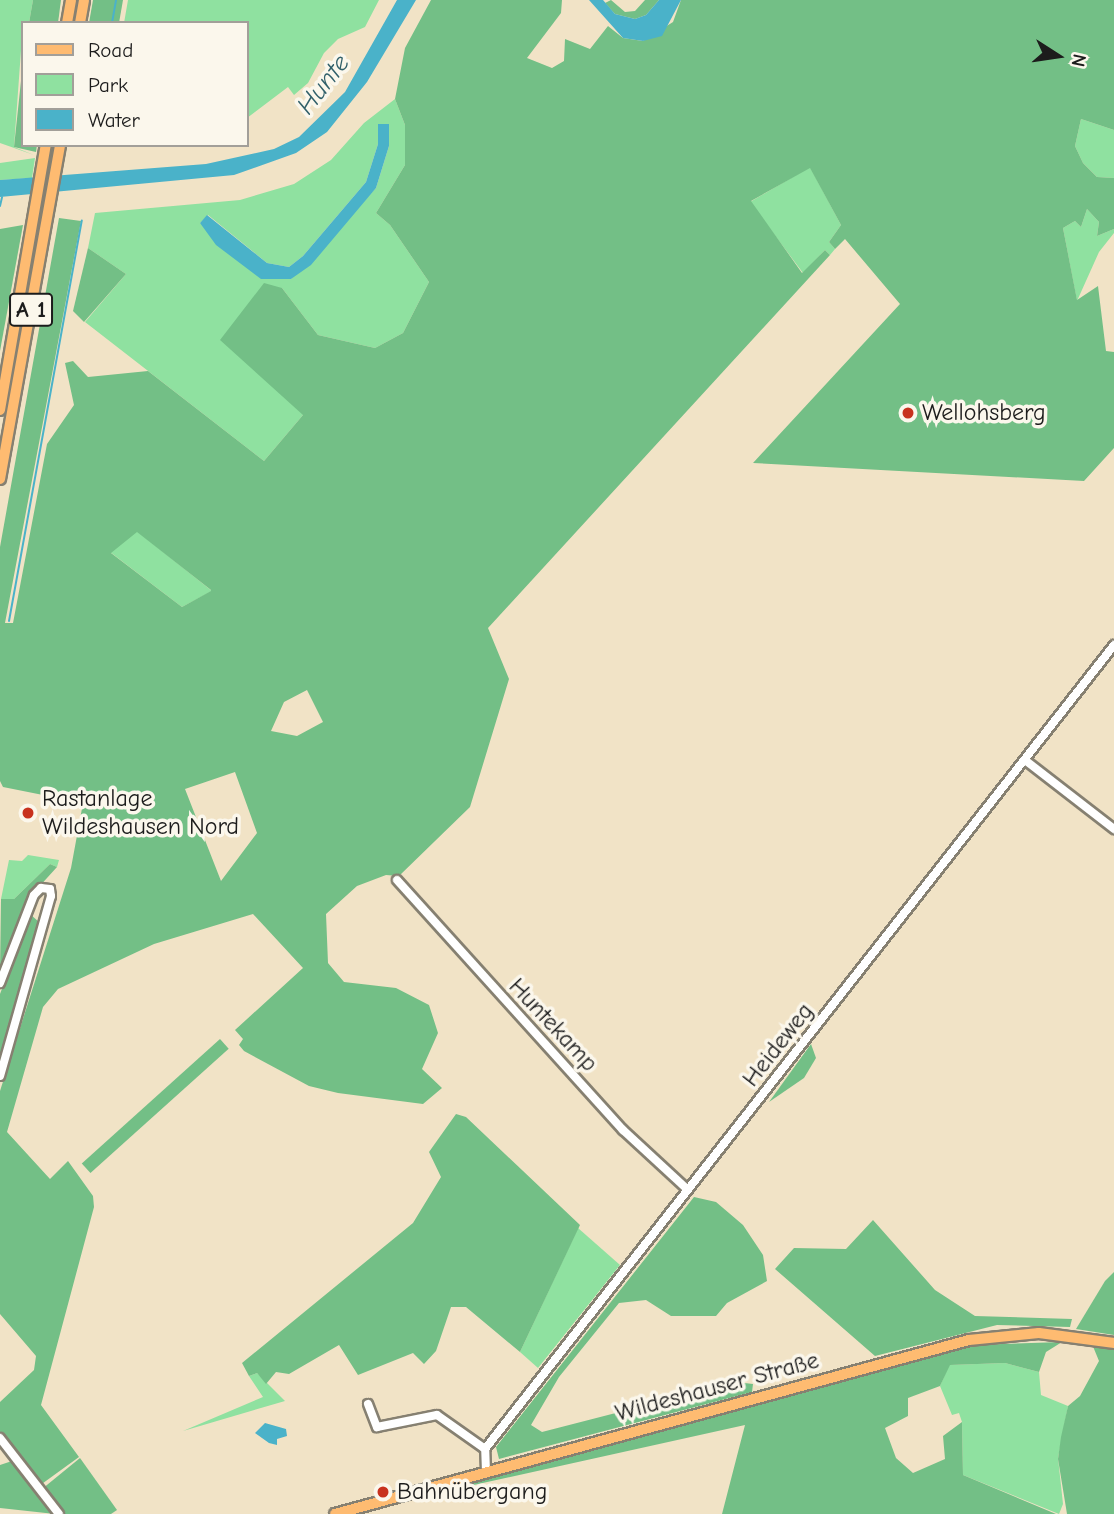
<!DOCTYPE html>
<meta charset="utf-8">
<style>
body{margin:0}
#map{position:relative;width:1114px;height:1514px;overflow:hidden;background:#f1e3c6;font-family:"Comic Neue",sans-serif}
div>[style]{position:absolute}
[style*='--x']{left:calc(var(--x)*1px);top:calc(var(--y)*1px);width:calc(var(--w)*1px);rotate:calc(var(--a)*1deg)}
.green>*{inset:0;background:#8fe1a0}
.forest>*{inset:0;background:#73bf86;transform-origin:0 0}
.water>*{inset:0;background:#4ab2c9}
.stream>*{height:2px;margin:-1px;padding:0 1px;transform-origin:1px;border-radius:1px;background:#4ab2c9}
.roads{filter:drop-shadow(2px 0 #868071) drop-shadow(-2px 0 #868071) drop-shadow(0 2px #868071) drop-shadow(0 -2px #868071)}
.minor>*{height:8px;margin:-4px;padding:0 4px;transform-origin:4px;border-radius:4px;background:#fff}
.major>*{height:10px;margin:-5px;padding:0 5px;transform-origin:5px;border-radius:5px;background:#febb71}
.highway>*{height:10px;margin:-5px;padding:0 5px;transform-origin:5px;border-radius:5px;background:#febb71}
.dots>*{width:19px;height:19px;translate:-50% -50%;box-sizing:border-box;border:4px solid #fbf7ec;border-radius:50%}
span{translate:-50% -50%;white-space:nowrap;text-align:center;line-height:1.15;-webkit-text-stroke:7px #fbf7ec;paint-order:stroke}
.shield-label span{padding:2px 5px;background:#fbf7ec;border:2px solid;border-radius:5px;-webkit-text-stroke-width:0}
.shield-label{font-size:23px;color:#1c1c1c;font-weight:700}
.poi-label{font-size:24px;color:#1c1c1c}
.left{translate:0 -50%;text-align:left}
.street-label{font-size:24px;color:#1c1c1c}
.water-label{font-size:26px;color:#31606a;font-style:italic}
.legend{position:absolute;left:21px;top:21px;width:228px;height:126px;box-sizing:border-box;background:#fbf7ec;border:2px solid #a29f99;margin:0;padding:9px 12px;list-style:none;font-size:21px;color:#1c1c1c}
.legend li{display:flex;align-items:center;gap:14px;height:35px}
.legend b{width:35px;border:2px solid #a29f99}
.north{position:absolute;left:1023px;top:21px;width:70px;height:70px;-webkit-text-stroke:5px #fbf7ec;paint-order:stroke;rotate:102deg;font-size:19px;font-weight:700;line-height:28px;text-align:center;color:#1c1c1c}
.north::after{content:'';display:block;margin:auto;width:24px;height:32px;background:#1c1c1c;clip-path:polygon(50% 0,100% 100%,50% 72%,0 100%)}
</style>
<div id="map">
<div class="green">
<i style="clip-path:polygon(0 0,33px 0,29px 23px,23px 23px,14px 147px,34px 155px,0 143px)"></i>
<i style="clip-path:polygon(128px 0,379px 0,365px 27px,338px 39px,324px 53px,308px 83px,294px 95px,288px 87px,247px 118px,247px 23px,124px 23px)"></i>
<i style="clip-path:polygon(evenodd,395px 99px,405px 125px,405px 165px,376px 213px,390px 225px,429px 282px,403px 333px,375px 348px,318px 335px,282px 288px,303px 415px,264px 461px,85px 322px,126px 274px,88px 248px,95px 213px,240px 200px,294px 184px,331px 160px,364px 123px,395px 99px,378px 124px,389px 146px,376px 188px,291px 279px,200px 223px,208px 215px,267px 263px,289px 267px,303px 256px,366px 182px,378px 144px,378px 124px)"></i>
<i style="clip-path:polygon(1081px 119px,1114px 130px,1114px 178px,1097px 177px,1083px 163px,1075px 146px)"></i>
<i style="clip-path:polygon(35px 158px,32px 178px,0 180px,0 163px)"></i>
<i style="clip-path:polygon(810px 167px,841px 225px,829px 242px,835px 249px,830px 255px,825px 250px,803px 273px,750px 202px)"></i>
<i style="clip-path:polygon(1087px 209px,1099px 222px,1097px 236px,1114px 229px,1114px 233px,1099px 252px,1077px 301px,1063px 228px,1075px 221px,1081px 227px)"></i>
<i style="clip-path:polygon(137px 531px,212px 591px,182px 607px,110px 552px)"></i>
<i style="clip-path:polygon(28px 855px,59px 860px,57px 867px,50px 864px,14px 899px,1px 899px,9px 860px,22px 861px)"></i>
<i style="clip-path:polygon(578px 1228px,620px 1265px,538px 1368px,520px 1352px)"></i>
<i style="clip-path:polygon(1005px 1363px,1039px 1372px,1041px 1395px,1068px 1406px,1058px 1458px,1063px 1504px,1059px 1514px,963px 1475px,962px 1422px,959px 1413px,952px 1415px,940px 1386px,949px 1365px)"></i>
<i style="clip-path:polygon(257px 1373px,285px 1401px,183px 1431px,263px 1397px,249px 1376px)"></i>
</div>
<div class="forest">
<i style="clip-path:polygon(33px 0,61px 0,58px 23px,29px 23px)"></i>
<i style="clip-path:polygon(93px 0,123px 0,119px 23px,89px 23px)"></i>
<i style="clip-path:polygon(evenodd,431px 0,562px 0,561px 13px,527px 58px,552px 68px,564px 61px,565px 39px,590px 49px,608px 26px,623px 38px,643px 41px,673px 22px,681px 0,1114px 0,1114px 130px,1081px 119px,1075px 146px,1083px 163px,1097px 177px,1114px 178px,1114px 229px,1097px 236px,1099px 222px,1087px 209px,1081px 227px,1075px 221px,1063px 228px,1077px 300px,1098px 286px,1106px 351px,1114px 352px,1114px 448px,1084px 481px,753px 463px,900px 304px,845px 239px,835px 249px,829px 242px,841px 225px,810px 168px,751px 201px,802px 273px,825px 250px,830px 255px,488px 628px,509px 679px,470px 807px,399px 876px,386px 875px,357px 886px,326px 914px,328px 963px,344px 982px,396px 988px,429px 1005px,438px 1033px,422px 1069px,442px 1088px,423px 1104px,338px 1093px,309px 1086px,244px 1051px,239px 1045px,243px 1039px,235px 1030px,303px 968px,253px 914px,154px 944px,58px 989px,43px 1007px,7px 1132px,50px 1179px,68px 1161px,93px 1196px,94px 1207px,41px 1405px,79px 1457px,39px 1486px,0 1435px,0 1402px,34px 1370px,36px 1356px,0 1314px,0 1091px,71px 868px,83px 803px,3px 787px,0 781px,0 547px,59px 218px,81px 221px,5px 623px,13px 623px,47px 444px,74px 405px,65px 363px,73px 361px,88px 377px,148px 371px,264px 461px,303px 415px,220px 340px,264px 283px,282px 288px,318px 335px,375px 348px,403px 333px,429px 282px,390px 225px,376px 213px,405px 165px,405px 125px,395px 99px,405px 48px,431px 0,137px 532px,211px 590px,211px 591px,182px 607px,111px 553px,137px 532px,431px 0,307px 690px,323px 722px,297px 736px,271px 731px,284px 702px,307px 690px,431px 0,235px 772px,257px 833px,221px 881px,185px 789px,235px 772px)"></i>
<i style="clip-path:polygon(611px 0,625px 12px,635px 11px,645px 0,659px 0,646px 15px,635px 19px,615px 14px,605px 3px)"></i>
<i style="clip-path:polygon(23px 62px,23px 145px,37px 145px,36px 152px,14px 147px)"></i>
<i style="clip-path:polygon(23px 225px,0 351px,0 229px)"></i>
<i style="clip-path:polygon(88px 248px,126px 274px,84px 322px,73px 311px)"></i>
<i style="clip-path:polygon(50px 864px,57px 867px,27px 900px,0 973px,1px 899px,14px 899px)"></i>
<i style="clip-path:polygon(30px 914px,40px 923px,0 1062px,0 994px)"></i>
<i style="left:220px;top:1039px;width:13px;height:186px;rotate:48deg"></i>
<i style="clip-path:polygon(811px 1044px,816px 1058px,804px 1078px,769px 1102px)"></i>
<i style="clip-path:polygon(456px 1114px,466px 1117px,580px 1225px,520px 1352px,466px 1307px,451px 1307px,436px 1351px,424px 1364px,413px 1353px,358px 1375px,339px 1345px,289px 1374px,276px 1372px,266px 1384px,257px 1373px,249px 1376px,242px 1363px,413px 1223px,441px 1177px,429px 1152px)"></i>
<i style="clip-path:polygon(694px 1197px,716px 1202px,743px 1225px,763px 1255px,767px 1281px,727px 1303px,716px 1316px,671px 1316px,646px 1300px,619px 1303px,559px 1377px,531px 1425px,542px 1432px,736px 1382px,753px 1384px,752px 1392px,499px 1459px,496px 1447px)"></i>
<i style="clip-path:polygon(873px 1220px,935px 1290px,975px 1316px,1072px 1319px,1070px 1327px,997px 1325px,875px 1356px,775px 1269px,794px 1248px,846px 1249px)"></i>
<i style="clip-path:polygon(1114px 1272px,1114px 1335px,1076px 1329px,1105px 1281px)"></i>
<i style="clip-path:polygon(1062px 1342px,1046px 1352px,1039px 1372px,1005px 1363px,950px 1365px,940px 1386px,908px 1398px,908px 1416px,885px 1428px,896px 1458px,913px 1473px,945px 1459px,943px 1436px,962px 1422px,963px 1475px,1056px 1514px,722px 1514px,745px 1425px,469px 1486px,469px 1480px,971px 1345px)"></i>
<i style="clip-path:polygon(1092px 1344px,1114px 1347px,1114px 1514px,1067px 1514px,1058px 1459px,1061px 1437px,1068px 1406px,1080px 1396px,1099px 1361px)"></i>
<i style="clip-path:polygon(80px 1458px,117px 1510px,111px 1514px,64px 1514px,42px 1489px)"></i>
<i style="clip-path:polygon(15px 1460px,55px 1514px,0 1508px,0 1465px)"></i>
</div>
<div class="water">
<i style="clip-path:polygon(397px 0,416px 0,367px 82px,327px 132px,296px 153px,234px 175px,0 197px,0 180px,206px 164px,274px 149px,299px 137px,345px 92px)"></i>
<i style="clip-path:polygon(589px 0,603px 0,615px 14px,635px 19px,646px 15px,659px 0,681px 0,662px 36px,643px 41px,623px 38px)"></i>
<i style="clip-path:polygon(378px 124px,389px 124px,389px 146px,376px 188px,311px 265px,291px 279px,261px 279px,216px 245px,200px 223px,207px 215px,267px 263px,289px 267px,303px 256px,366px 182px,378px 144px)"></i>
<i style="clip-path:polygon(265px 1423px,286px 1429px,287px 1436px,277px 1439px,277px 1445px,269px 1443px,255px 1433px)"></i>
</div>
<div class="stream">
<i style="--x:112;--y:23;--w:23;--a:-80"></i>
<i style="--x:0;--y:206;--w:9;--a:-77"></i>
<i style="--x:9;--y:621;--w:407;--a:-79.7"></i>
</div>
<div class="roads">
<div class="minor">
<i style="--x:1025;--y:760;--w:113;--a:37.8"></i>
<i style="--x:397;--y:880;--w:337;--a:47.9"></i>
<i style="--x:623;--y:1130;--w:88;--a:42.7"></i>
<i style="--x:0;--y:983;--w:94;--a:-68.9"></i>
<i style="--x:34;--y:895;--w:10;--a:-45"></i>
<i style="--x:41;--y:888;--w:9;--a:6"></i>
<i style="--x:50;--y:889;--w:7;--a:82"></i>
<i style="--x:51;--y:896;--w:187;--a:105.8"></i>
<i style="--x:368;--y:1404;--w:25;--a:69"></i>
<i style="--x:377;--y:1427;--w:61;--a:-11.3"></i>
<i style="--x:437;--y:1415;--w:59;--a:35.3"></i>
<i style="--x:0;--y:1438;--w:96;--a:52.2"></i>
<i style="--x:486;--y:1472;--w:23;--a:-92"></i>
<i style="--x:485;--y:1449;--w:1021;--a:-51.96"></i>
</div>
<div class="major">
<i style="--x:335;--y:1514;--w:657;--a:-15.35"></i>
<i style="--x:969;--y:1340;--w:70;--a:-5.7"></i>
<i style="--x:1039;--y:1333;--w:76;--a:7.6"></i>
</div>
<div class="highway">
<i style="--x:67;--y:23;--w:23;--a:-80"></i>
<i style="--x:80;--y:23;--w:23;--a:-80"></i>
<i style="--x:0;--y:410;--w:269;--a:-80.2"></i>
<i style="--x:0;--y:479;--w:339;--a:-79.8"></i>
</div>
</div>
<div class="dots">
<i style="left:908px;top:413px;background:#c8321e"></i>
<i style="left:28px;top:813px;background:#c8321e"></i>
<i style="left:383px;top:1492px;background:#c8321e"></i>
</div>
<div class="shield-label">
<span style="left:31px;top:310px">A 1</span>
</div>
<div class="poi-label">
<span class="left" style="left:922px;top:413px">Wellohsberg</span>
<span class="left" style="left:42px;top:813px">Rastanlage<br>Wildeshausen Nord</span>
<span class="left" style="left:397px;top:1492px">Bahnübergang</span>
</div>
<div class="street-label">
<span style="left:553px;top:1025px;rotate:47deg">Huntekamp</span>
<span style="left:778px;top:1045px;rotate:-52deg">Heideweg</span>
<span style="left:717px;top:1387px;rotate:-15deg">Wildeshauser Straße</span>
</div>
<div class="water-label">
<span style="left:324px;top:85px;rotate:-52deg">Hunte</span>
</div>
<ul class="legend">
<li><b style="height:9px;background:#febb71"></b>Road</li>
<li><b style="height:19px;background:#8fe1a0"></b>Park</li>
<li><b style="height:19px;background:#4ab2c9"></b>Water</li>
</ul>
<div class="north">N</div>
</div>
